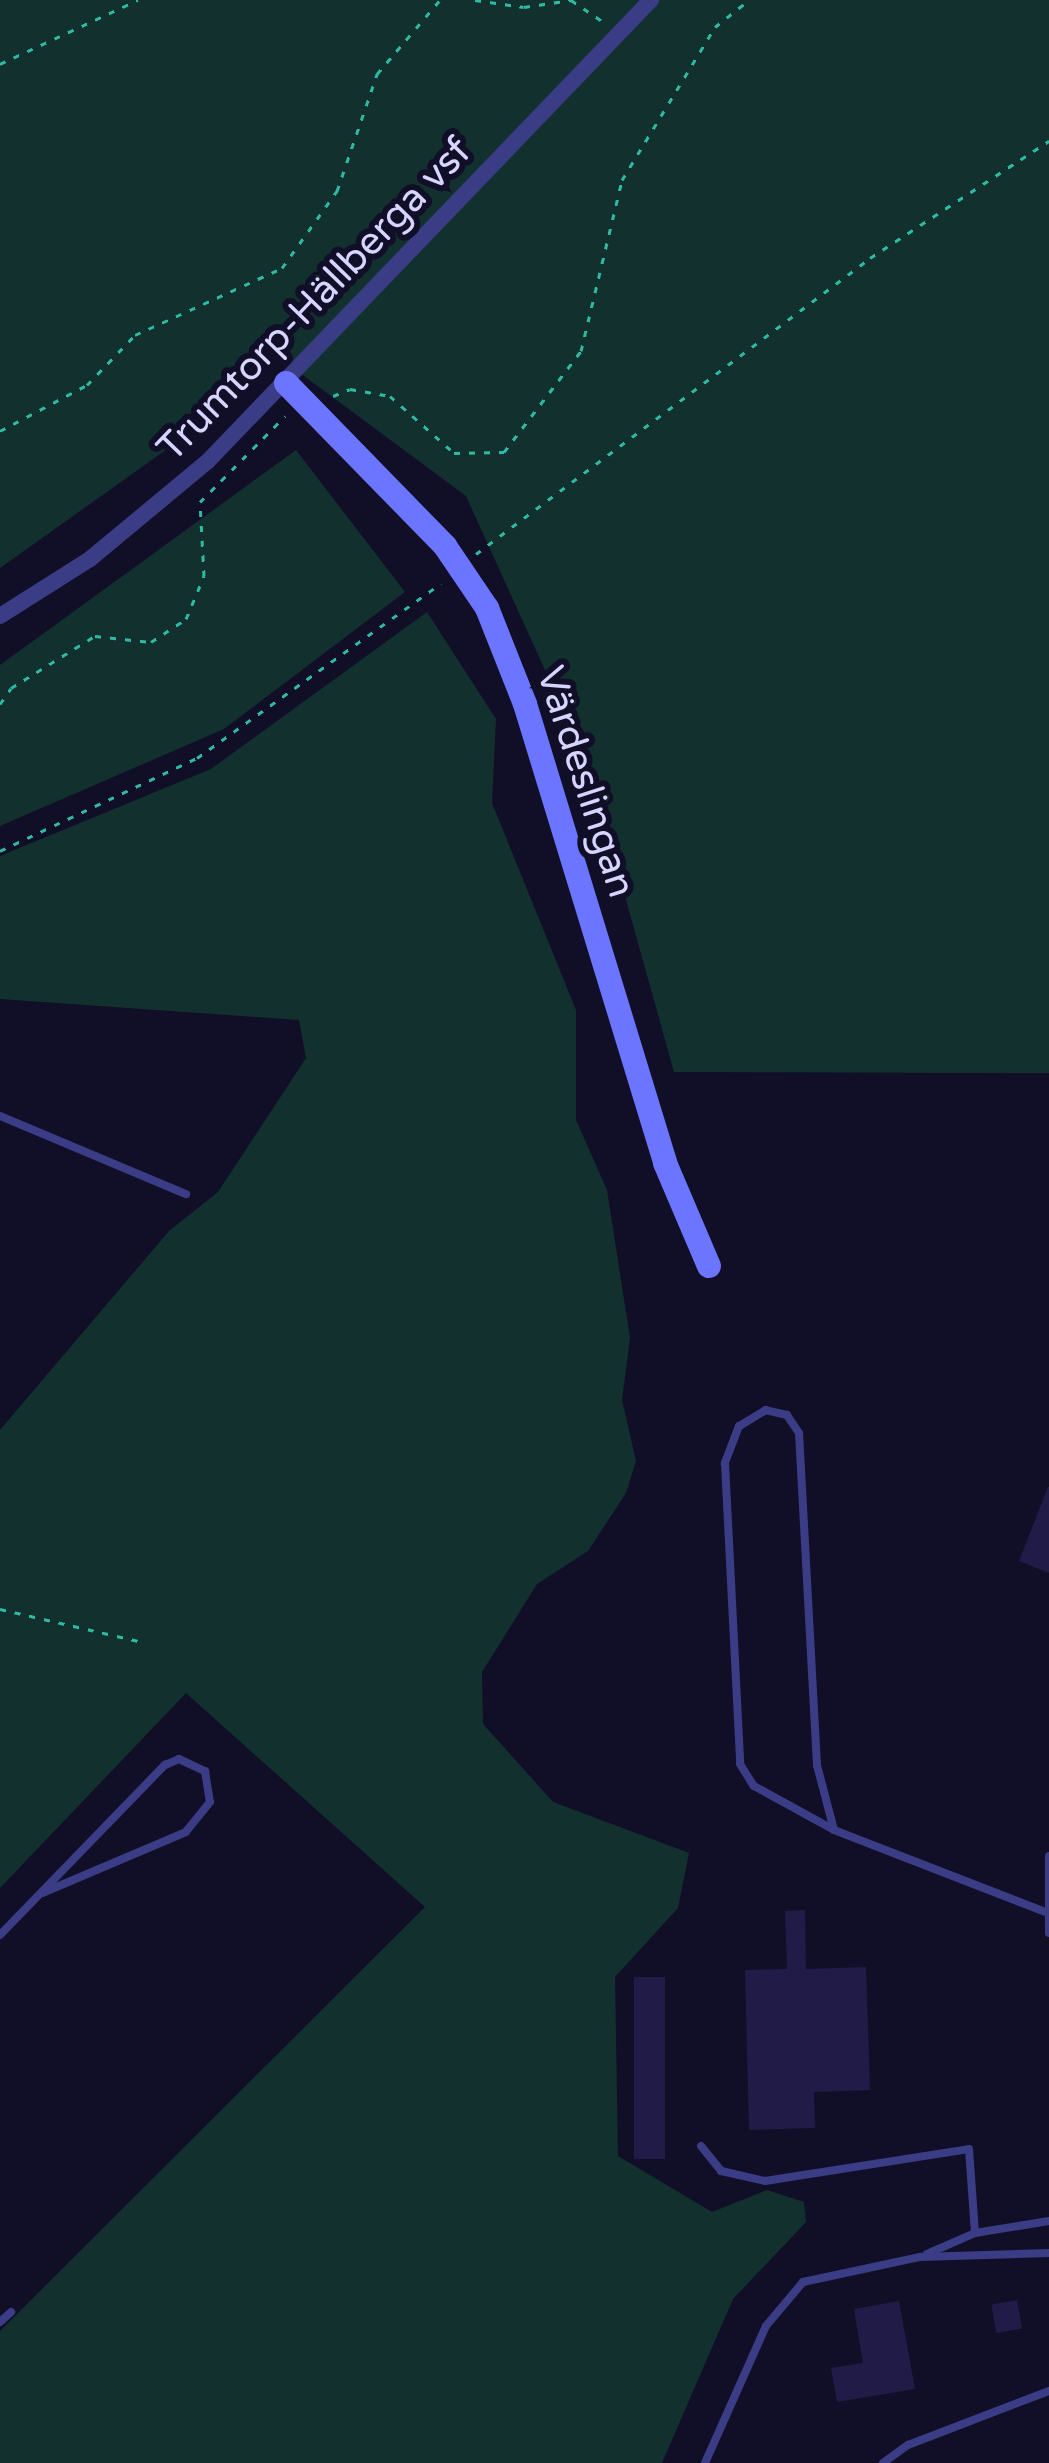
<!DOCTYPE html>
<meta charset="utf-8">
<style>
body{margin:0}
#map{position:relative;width:1049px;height:2463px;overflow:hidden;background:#110f27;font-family:"Varela Round",sans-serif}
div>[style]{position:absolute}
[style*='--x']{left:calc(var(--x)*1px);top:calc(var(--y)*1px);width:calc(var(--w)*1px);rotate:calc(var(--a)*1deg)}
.green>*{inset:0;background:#12312e}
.building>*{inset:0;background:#211b48;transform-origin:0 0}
.path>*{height:3px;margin-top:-1.5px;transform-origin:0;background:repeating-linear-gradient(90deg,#2fbaa6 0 6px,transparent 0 15px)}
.lane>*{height:8px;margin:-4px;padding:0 4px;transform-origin:4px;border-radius:4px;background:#3a3d86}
.street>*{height:16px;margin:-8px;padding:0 8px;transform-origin:8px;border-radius:8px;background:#3a3d86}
.secondary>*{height:24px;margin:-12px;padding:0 12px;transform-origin:12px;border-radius:12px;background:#6c75ff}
span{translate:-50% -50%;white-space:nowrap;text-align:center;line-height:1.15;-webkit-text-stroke:12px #110f27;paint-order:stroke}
.street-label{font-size:39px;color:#d7d5ff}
</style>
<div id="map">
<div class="green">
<i style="clip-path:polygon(0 0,1049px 0,1049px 1073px,674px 1072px,589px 767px,466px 496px,273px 353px,208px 420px,0 568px)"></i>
<i style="clip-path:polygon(296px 450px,405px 592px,224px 729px,0 826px,0 665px)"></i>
<i style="clip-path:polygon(427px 612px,496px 719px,492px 803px,576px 1010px,576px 1120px,607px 1190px,630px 1338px,622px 1400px,636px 1461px,626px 1493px,588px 1551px,537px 1584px,482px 1672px,483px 1724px,553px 1802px,689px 1853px,678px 1908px,615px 1977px,618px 2156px,712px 2212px,767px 2190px,804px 2202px,806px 2222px,733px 2299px,662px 2463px,0 2463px,0 2331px,425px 1907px,186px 1693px,0 1888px,0 1430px,169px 1231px,218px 1192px,306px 1058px,299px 1020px,0 999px,0 856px,211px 769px)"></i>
</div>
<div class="building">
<i style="clip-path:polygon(1048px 1487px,1049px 1487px,1049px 1573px,1019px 1561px)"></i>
<i style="clip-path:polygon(805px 1910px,806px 1969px,866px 1967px,870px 2090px,814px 2092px,815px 2128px,749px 2130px,745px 1970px,787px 1969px,785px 1911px)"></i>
<i style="left:634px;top:1977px;width:31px;height:182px"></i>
<i style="left:1017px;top:2300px;width:29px;height:26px;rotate:80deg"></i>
<i style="clip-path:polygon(899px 2301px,915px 2389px,837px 2402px,831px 2368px,863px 2363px,854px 2309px)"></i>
</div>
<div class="path">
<i style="--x:475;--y:0;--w:49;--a:8.1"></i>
<i style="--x:524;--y:7;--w:48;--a:-8.5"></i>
<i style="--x:571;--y:0;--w:37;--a:34"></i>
<i style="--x:0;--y:64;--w:152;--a:-24.9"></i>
<i style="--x:333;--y:396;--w:18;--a:-22"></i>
<i style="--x:350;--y:389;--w:41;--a:9.9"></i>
<i style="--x:390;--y:396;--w:86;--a:41.7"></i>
<i style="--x:454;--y:453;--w:50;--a:-1.1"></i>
<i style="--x:504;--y:452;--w:127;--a:-52.7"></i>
<i style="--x:581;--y:351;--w:176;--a:-76.5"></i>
<i style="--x:622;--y:180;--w:179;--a:-58.7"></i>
<i style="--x:715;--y:27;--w:43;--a:-38.5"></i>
<i style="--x:0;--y:431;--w:98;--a:-27.9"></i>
<i style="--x:87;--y:385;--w:69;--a:-46.2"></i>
<i style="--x:135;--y:335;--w:162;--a:-24.5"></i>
<i style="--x:282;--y:268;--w:95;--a:-54.5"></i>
<i style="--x:337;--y:191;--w:124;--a:-71.1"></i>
<i style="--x:377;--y:74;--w:97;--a:-49.6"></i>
<i style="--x:476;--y:554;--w:493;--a:-36.9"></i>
<i style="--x:870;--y:258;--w:214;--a:-33.2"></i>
<i style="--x:0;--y:704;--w:19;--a:-55"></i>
<i style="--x:11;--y:688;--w:99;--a:-31.8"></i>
<i style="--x:95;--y:636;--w:56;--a:6.1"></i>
<i style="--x:151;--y:642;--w:42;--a:-33.3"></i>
<i style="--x:186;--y:619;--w:47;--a:-67.3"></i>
<i style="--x:204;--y:576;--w:74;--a:-93.1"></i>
<i style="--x:200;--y:502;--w:121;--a:-45.3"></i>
<i style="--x:0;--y:851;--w:218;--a:-25.3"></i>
<i style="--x:197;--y:758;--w:300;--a:-35.6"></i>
<i style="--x:0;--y:1609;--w:143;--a:13"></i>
</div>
<div class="lane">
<i style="--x:0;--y:1116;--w:202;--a:22.8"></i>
<i style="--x:834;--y:1830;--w:67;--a:-104.7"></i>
<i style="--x:817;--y:1765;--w:332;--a:-93.1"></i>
<i style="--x:799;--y:1433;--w:22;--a:-124"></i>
<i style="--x:787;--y:1415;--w:22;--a:-167"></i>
<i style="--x:766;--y:1410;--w:31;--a:149"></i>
<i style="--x:739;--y:1426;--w:40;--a:111"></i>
<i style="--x:725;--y:1463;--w:301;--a:87.1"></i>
<i style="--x:740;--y:1764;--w:26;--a:58"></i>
<i style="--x:754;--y:1786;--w:91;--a:28.8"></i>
<i style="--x:834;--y:1830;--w:226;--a:21.2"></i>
<i style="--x:1049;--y:1856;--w:77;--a:90"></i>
<i style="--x:0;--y:1935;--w:237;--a:-45.9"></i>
<i style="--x:165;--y:1765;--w:15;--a:-23"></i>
<i style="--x:179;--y:1759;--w:29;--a:25"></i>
<i style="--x:205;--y:1771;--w:31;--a:81"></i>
<i style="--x:210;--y:1802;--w:38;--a:129"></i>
<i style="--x:186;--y:1832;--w:156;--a:157"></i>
<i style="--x:701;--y:2146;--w:32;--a:51"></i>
<i style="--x:721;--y:2171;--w:45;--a:12.8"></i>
<i style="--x:765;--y:2181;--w:206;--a:-8.9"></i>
<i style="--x:969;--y:2149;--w:84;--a:85.9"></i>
<i style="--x:927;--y:2254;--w:52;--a:-23.6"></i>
<i style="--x:975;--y:2233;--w:75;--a:-9.2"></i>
<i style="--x:0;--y:2322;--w:15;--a:-42"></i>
<i style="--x:705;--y:2463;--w:150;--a:-66"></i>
<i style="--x:766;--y:2326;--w:57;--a:-49.9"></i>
<i style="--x:803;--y:2282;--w:120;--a:-12.1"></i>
<i style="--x:920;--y:2257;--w:129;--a:-1.8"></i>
<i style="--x:883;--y:2463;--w:31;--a:-36"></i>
<i style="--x:908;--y:2445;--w:151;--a:-21"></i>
</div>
<div class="street">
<i style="--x:0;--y:616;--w:107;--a:-32.3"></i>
<i style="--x:90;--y:559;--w:152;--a:-39.7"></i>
<i style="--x:207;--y:462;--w:641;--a:-46.14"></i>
</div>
<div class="secondary">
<i style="--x:286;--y:383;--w:228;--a:45.7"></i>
<i style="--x:445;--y:546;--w:75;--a:55.9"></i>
<i style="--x:487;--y:608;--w:103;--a:68.4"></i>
<i style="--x:525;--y:704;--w:480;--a:73"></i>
<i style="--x:665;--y:1163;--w:112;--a:66.9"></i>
</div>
<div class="street-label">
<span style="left:315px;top:300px;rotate:-46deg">Trumtorp-Hällberga vsf</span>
<span style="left:585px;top:782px;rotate:72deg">Värdeslingan</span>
</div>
</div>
